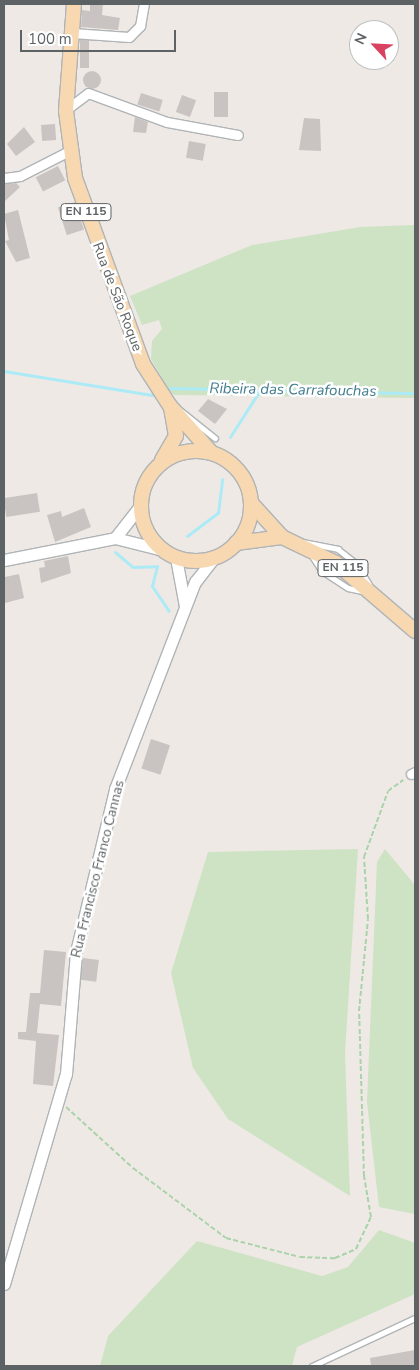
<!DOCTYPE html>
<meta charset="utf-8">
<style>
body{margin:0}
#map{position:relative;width:419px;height:1370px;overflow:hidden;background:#eee9e5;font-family:"Nunito Sans",sans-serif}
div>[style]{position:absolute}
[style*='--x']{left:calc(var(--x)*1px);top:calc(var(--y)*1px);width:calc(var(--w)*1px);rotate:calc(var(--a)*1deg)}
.green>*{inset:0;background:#cde3c4}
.stream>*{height:3px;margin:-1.5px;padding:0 1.5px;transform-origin:1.5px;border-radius:1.5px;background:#acebf6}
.building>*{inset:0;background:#c9c4c2;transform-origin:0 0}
.round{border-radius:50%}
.path>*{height:2px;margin-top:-1px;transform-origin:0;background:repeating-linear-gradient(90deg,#a9d3a9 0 5px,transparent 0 7.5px)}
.roads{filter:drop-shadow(1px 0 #b0b4b6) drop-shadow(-1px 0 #b0b4b6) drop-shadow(0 1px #b0b4b6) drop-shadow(0 -1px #b0b4b6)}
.service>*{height:4.5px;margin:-2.25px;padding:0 2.25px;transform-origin:2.25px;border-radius:2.25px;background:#fff}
.minor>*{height:9px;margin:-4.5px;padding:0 4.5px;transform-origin:4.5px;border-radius:4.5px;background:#fff}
.tertiary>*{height:11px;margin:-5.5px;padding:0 5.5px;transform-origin:5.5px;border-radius:5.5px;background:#fff}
.primary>*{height:14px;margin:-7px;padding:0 7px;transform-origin:7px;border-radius:7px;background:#f7d8b1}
.primary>.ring{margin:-7px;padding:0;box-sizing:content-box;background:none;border:14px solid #f7d8b1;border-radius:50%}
span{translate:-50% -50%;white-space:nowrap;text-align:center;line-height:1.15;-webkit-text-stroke:5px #fff;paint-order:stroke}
.shield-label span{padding:1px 4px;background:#fff;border:1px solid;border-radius:4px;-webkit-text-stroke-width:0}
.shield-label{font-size:12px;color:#5d6264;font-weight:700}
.street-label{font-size:14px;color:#5d6264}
.water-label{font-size:15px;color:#417c8e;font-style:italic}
.frame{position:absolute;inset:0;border:5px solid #5d6264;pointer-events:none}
.north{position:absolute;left:349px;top:20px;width:50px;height:50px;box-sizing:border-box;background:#fff;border:1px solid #bec0c1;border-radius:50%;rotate:295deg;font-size:14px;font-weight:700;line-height:20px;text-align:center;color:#5d6264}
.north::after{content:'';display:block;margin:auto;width:18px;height:22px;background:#d8415f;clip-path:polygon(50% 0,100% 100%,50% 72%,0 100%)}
.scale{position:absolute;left:20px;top:30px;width:156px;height:22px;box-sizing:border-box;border:2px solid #5d6264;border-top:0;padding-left:6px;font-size:15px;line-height:18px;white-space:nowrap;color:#5d6264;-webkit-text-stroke:4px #fff;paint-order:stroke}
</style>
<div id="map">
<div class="green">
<i style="clip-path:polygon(415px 225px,415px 398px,174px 395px,169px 390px,151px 359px,152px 341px,162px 329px,159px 320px,142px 325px,130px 296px,252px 245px,360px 227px)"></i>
<i style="clip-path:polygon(358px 849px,345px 1053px,350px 1196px,228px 1119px,193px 1068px,171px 973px,208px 852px)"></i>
<i style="clip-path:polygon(385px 849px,415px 885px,415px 1214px,379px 1207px,367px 1102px,377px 862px)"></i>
<i style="clip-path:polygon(379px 1230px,415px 1243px,415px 1294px,297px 1347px,292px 1366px,100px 1366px,108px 1336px,197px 1241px,322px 1276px,348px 1267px)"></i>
</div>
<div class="stream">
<i style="--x:4;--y:371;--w:150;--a:9.2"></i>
<i style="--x:170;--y:388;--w:245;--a:1.2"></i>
<i style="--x:230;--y:437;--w:56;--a:-57.4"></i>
<i style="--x:187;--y:536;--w:39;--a:-37"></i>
<i style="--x:218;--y:513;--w:34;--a:-83"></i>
<i style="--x:115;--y:552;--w:23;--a:40"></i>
<i style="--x:133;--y:567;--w:24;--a:-2"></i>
<i style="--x:157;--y:566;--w:21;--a:104"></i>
<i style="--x:152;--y:586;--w:30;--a:56"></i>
</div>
<div class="building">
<i style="clip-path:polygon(90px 4px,103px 4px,102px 15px,120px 18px,118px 30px,81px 27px,82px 10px,90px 11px)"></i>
<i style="left:80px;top:40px;width:9px;height:28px"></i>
<i class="round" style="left:83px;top:71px;width:18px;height:18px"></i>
<i style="left:214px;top:92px;width:14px;height:25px"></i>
<i style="left:141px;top:93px;width:23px;height:12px;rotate:18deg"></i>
<i style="left:182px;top:95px;width:15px;height:18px;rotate:20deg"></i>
<i style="clip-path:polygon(135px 117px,148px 122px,146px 133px,133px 132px)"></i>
<i style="clip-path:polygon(304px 118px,320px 119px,321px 151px,299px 150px)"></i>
<i style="left:55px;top:124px;width:16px;height:14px;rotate:86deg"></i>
<i style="clip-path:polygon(24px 127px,35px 142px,16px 156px,7px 144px)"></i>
<i style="left:189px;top:141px;width:17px;height:17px;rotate:10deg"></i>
<i style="left:58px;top:166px;width:16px;height:25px;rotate:63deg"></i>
<i style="clip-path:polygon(16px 183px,20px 187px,4px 202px,4px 184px)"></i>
<i style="left:75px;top:202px;width:29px;height:18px;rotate:72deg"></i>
<i style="clip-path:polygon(18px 210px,30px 258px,16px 262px,5px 241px,9px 240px,4px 214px)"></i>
<i style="clip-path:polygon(208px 399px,227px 409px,215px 424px,198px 411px)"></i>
<i style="left:37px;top:493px;width:19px;height:34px;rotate:81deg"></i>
<i style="clip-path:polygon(84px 508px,91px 527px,55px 542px,47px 515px,61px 511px,62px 517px)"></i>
<i style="clip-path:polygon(68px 556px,71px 573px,41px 583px,39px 568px,45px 567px,44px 561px)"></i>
<i style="clip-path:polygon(19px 574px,24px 598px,5px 603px,5px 577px)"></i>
<i style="left:151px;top:739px;width:20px;height:31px;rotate:18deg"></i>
<i style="clip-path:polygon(44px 950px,66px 952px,61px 1006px,40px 1004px,37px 1033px,59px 1035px,53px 1086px,33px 1084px,36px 1041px,18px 1039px,18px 1032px,26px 1032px,30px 993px,40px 993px)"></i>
<i style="left:83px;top:958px;width:16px;height:22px;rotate:7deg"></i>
<i style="clip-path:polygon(415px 1350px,415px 1366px,371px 1366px,370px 1358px)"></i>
</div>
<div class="path">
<i style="--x:66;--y:1107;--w:91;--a:42.3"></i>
<i style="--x:133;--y:1168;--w:116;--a:37"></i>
<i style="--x:226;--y:1238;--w:76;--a:14.4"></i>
<i style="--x:300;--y:1257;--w:35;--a:2"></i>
<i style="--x:335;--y:1258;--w:23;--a:-23"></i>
<i style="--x:356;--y:1249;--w:35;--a:-65"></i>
<i style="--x:371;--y:1217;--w:42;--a:-99.7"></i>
<i style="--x:364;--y:1176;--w:165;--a:-91.7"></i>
<i style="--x:359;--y:1011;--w:92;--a:-84.4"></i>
<i style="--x:368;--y:919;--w:62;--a:-93.7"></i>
<i style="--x:364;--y:857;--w:70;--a:-70"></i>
<i style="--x:388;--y:791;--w:19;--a:-36"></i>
</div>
<div class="roads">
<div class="service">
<i style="--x:180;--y:410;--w:45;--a:38.7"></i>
<i style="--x:303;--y:542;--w:36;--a:11"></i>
<i style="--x:338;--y:549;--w:23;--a:38"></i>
<i style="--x:356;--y:563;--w:25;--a:58"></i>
<i style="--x:313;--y:557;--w:17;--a:57"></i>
<i style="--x:322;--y:571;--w:31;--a:33"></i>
<i style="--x:348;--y:588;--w:14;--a:12"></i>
<i style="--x:312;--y:1366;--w:114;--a:-25"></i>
</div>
<div class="minor">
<i style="--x:72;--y:33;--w:57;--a:4"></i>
<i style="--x:129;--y:37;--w:16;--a:-45"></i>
<i style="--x:140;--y:26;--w:22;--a:-80"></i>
<i style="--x:67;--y:109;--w:26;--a:-37"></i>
<i style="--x:88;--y:93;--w:84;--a:20.2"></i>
<i style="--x:167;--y:122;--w:72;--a:10.4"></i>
<i style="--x:4;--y:178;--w:16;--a:-7"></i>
<i style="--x:20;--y:176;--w:55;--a:-27"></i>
<i style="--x:411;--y:774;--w:4;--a:-27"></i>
</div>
<div class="tertiary">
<i style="--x:115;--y:538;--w:41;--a:-52"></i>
<i style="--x:176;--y:558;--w:49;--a:79.4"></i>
<i style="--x:4;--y:560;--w:113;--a:-11.2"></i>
<i style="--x:115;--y:538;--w:45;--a:14"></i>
<i style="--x:4;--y:1284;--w:219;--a:-73.6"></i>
<i style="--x:66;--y:1074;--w:122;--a:-85.3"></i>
<i style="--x:76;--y:952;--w:168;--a:-76.5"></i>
<i style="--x:115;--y:789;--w:222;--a:-68.9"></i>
<i style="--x:195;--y:582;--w:29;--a:-52"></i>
</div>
<div class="primary">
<i style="--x:74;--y:4;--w:107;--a:94.3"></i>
<i style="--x:66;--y:111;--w:68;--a:82.3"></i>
<i style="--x:75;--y:178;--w:198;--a:69.9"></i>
<i style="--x:143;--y:364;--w:50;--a:57.3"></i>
<i style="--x:170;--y:406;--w:62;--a:48.3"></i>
<i class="ring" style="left:141px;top:451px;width:96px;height:96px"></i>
<i style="--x:162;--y:460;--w:28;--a:-60"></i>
<i style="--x:176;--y:436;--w:27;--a:-100"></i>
<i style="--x:252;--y:504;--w:45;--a:47.7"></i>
<i style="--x:282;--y:537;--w:60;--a:25.7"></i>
<i style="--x:336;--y:563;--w:104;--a:40.7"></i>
<i style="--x:236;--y:543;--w:46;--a:-7.4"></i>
</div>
</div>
<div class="shield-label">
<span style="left:86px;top:212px">EN 115</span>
<span style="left:343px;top:568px">EN 115</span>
</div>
<div class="street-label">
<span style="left:117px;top:297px;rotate:69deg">Rua de São Roque</span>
<span style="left:98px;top:869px;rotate:-76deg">Rua Francisco Franco Cannas</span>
</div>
<div class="water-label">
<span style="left:293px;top:390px;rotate:1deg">Ribeira das Carrafouchas</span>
</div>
<div class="frame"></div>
<div class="north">N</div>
<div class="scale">100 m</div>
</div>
